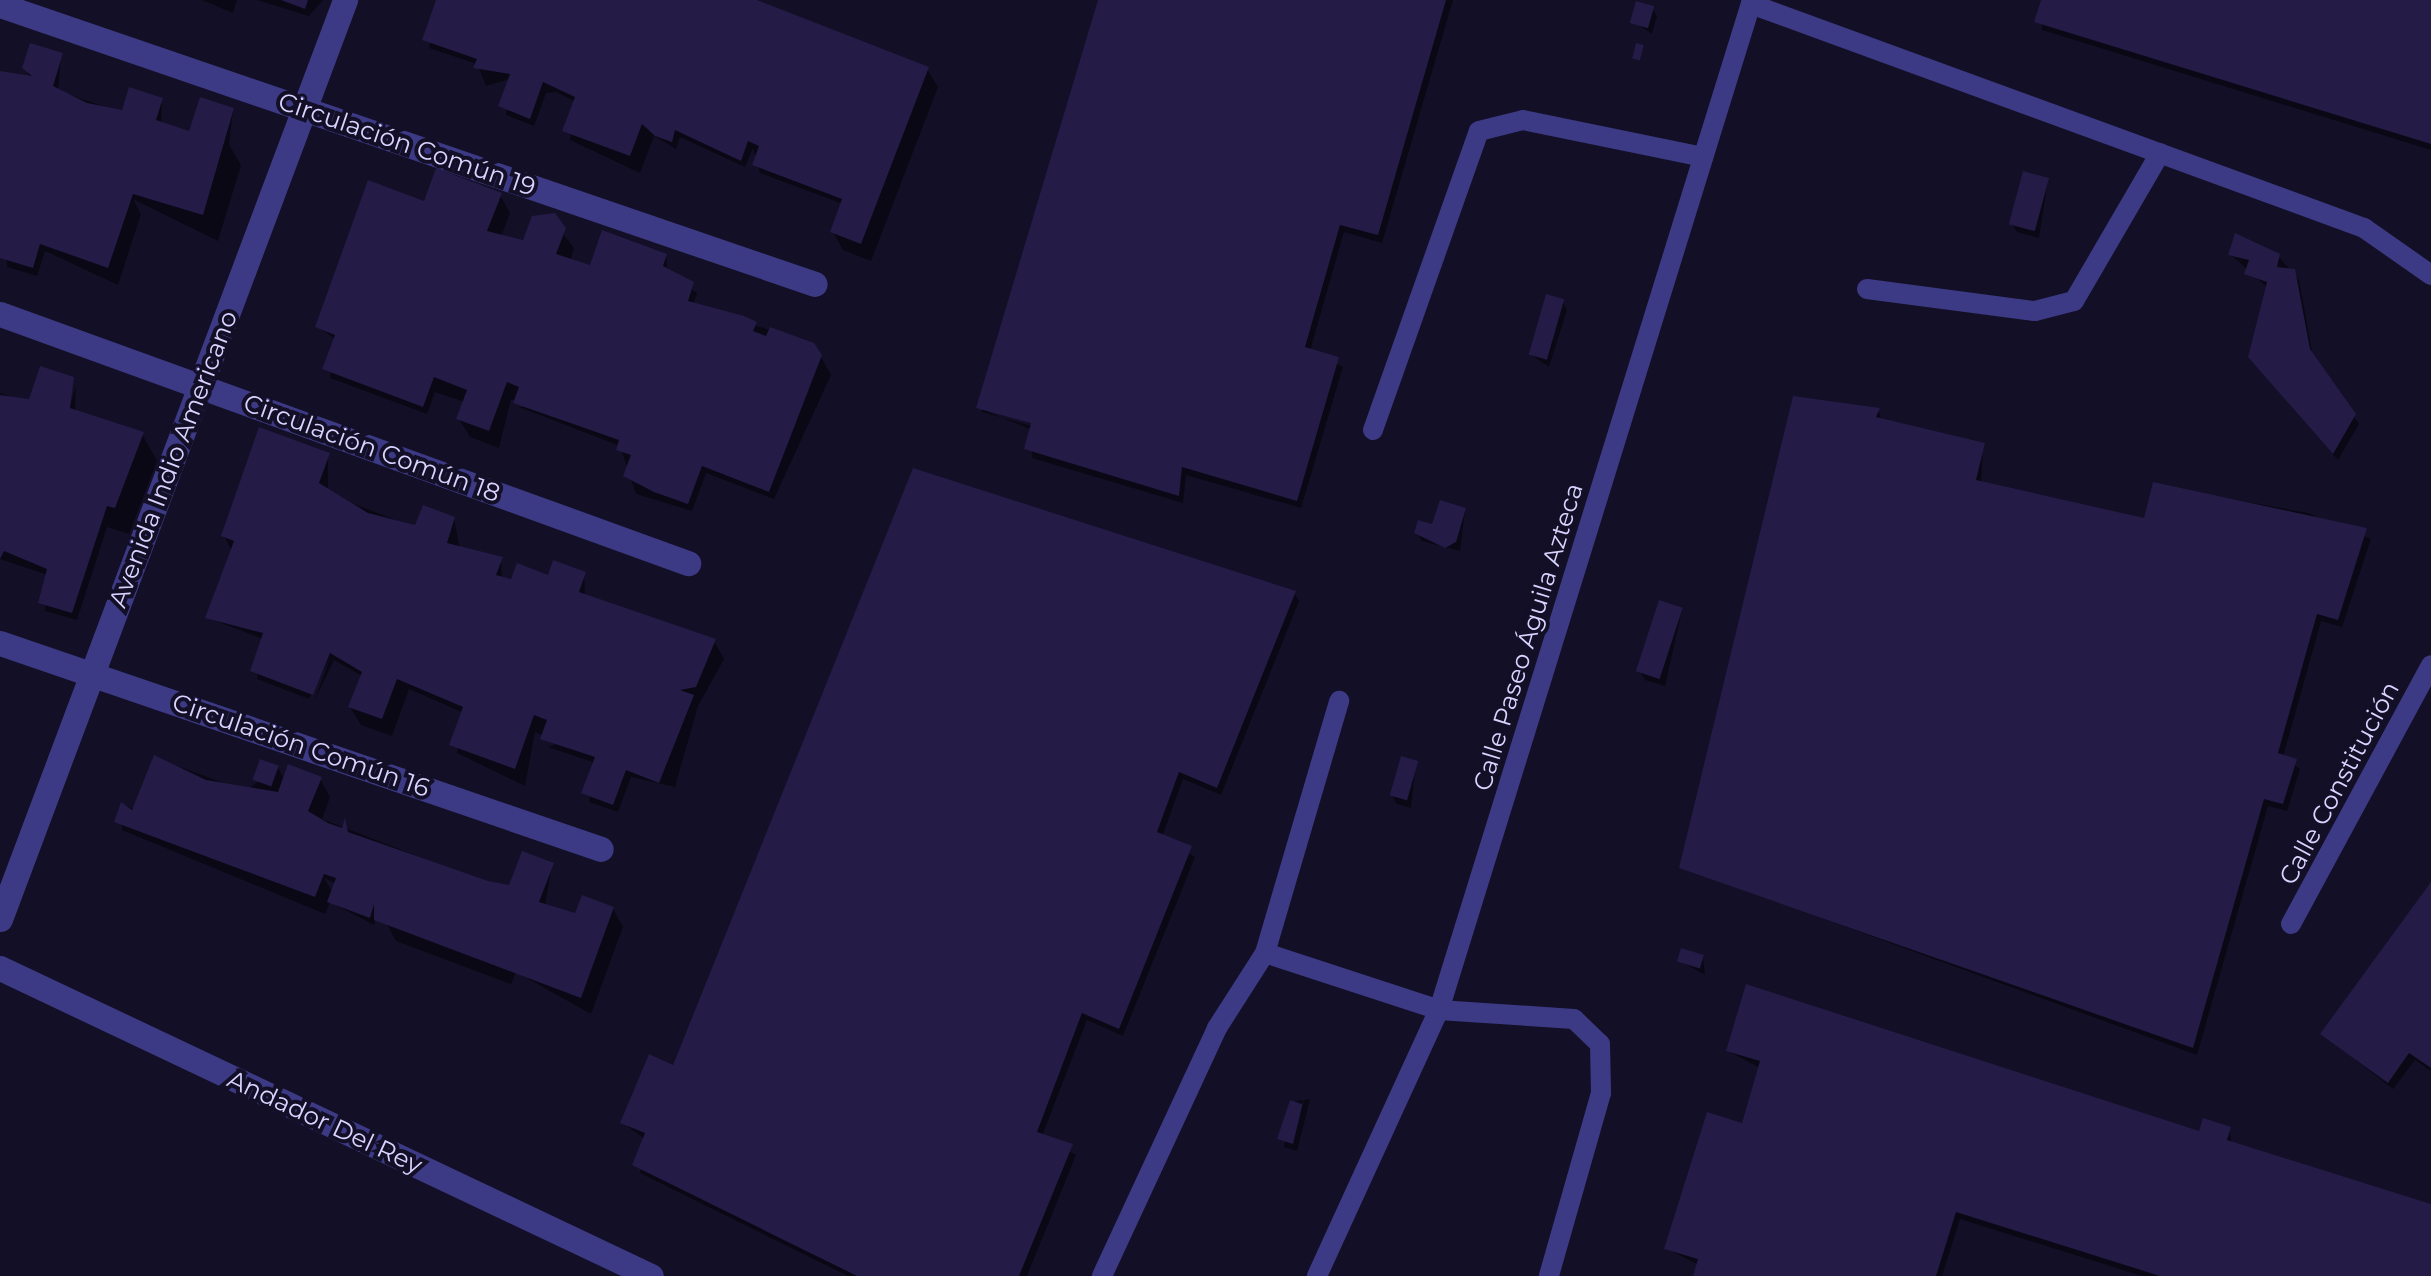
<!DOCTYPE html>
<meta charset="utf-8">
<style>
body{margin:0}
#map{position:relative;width:2431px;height:1276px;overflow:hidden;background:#130f26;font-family:Montserrat,sans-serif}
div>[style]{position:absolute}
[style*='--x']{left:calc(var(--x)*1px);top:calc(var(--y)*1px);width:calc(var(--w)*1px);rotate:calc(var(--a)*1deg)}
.shadow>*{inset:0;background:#0007}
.building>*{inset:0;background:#241b47;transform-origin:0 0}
.service>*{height:20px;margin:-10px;padding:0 10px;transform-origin:10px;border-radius:10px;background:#3d3a85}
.minor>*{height:25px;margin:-12.5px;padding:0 12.5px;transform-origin:12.5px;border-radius:12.5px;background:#3d3a85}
.tertiary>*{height:25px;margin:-12.5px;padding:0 12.5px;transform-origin:12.5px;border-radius:12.5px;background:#3d3a85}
span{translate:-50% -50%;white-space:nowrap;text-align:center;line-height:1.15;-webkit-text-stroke:8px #130f26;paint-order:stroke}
.street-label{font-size:25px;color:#d9d4ff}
</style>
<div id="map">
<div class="shadow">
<i style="clip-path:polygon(202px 0,237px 0,233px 13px)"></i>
<i style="clip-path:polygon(257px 0,323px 0,309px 16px)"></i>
<i style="clip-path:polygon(439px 0,740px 0,927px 69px,938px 87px,871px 261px,843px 250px,833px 232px,843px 204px,760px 173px,753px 148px,745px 167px,680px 137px,676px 149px,654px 136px,640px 173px,570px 140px,576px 102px,556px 92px,546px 93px,534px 126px,506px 115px,510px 79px,486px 86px,477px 64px,429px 48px)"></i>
<i style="clip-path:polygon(evenodd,1101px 0,1453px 0,1382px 243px,1344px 232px,1310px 351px,1343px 367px,1301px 508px,1186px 475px,1183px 503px,1032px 458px,1032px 430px,979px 408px,1101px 0,982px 407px,1044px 424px,1043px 429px,982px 412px,982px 407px)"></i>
<i style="clip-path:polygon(2044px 0,2431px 0,2431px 150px,2042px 30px)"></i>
<i style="clip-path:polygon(1652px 8px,1657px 16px,1652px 34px,1634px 22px)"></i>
<i style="clip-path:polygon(61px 55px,58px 91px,124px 113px,162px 101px,161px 125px,189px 134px,233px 110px,229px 145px,241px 165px,218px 241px,133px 199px,141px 214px,118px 285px,45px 251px,37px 276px,7px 267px,0 75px,30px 77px,25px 68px)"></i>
<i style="clip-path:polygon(2048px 180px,2039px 238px,2017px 232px,2012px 224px)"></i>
<i style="clip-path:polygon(500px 195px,510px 213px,501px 237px,524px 246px,534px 218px,547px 214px,574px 248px,570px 261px,591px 268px,666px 256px,668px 272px,697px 293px,693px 305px,791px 337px,821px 357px,831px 375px,774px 499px,706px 473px,692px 511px,636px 494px,620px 446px,519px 407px,531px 406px,511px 399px,499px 448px,470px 437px,459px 419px,465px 402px,435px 392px,427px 414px,330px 378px,336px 340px,318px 326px,426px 204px)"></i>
<i style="clip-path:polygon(2231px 255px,2278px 256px,2299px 280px,2313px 357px,2359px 424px,2338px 460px,2250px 357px,2268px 288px)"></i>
<i style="clip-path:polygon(1562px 301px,1567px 310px,1549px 367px,1530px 354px)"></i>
<i style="clip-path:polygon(72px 379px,66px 420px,76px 385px,75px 412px,142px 434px,157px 461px,129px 534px,107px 527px,77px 620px,45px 611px,48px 575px,0 559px,0 393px,31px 403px)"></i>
<i style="clip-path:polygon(1878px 410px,1882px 421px,1983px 445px,1981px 484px,2146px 521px,2155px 485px,2308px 513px,2371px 539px,2342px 627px,2321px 621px,2283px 757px,2300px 769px,2287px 811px,2268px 806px,2197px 1055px,1682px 867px)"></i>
<i style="clip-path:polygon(328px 455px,328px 494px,414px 527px,454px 519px,460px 549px,501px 559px,502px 579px,584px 574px,585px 596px,714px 641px,724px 659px,698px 706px,675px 787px,631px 777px,618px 812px,589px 802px,596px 763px,548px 747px,559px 743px,535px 732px,525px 786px,457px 753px,464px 713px,409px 689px,392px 736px,361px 725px,350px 707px,362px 676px,334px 660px,314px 701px,331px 656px,309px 699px,257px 679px,263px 639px,208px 618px,232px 551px,224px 536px)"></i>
<i style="clip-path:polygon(1465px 511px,1460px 551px,1422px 541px,1417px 533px)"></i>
<i style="clip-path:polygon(1294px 593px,1299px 601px,1221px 795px,1183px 779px,1162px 837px,1195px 857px,1123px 1036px,1087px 1020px,1042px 1136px,1076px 1155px,1027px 1276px,848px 1276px,640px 1173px,645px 1139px,623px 1123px,674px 1068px)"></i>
<i style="clip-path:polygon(1682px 610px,1665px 686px,1645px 680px,1640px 671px)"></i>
<i style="clip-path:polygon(evenodd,156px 758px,245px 791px,278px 768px,285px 781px,320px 779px,330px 797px,322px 819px,489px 884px,507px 887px,552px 865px,545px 906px,576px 916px,613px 909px,623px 927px,591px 1014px,516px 972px,511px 984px,396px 941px,379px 909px,374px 925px,330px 902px,325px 914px,122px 830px,123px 805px,143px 812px,156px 758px,324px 878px,337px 884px,333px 893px,324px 878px)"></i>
<i style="clip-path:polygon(1416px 763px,1411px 808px,1397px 804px,1392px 796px)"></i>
<i style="clip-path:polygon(2431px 886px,2431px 1071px,2415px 1060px,2393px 1089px,2323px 1034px)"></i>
<i style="clip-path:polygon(1703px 957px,1705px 975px,1680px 961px)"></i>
<i style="clip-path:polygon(1728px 1051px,2201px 1134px,2229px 1129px,2232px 1144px,2431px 1207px,2431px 1276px,2142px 1276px,1960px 1219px,1942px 1276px,1695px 1276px,1699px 1265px,1667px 1249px,1743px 1126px,1760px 1068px)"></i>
<i style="clip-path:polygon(1310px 1099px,1297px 1151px,1284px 1147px,1292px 1102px)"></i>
</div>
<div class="building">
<i style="clip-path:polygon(281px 0,308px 0,305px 9px)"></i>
<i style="clip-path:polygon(436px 0,757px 0,929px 67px,861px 244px,830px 232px,842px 199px,752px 165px,759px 146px,748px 141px,741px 161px,675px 130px,672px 142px,655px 136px,642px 124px,630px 156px,562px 131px,575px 97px,543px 82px,530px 119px,498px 106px,510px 74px,473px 68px,477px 59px,422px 40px)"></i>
<i style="clip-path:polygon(1098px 0,1446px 0,1378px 235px,1340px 225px,1305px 347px,1339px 357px,1297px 501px,1182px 467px,1179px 496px,1024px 449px,1031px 423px,976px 408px)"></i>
<i style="clip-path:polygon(2041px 0,2431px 0,2431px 144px,2034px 22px)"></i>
<i style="left:1636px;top:1px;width:19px;height:23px;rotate:16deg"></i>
<i style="clip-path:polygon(30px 43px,63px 53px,53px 86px,87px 103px,122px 110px,129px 87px,163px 98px,156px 120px,189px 131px,200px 97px,234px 108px,203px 215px,133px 194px,108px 268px,40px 244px,33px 268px,0 258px,0 71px,32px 76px,22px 68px)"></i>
<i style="left:1636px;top:43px;width:8px;height:16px;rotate:14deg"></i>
<i style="clip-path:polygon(436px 168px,502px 193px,487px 231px,523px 240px,532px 216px,555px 213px,566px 228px,556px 254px,590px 265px,602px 230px,667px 254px,663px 266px,694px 282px,688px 301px,744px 316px,757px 322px,753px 331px,766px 336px,770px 327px,814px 343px,822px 355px,769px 492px,702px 466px,688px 504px,654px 492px,623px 476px,631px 455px,616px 450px,619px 440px,513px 403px,519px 387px,507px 382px,489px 431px,456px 419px,467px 390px,434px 377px,423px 407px,322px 369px,335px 335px,315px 327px,368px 180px,424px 201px)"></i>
<i style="left:2023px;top:171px;width:27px;height:55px;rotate:15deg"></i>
<i style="clip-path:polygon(2235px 233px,2280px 254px,2277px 267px,2295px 269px,2310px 349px,2356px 414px,2333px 454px,2248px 357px,2267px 282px,2244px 274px,2249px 260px,2228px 255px)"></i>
<i style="left:1546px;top:294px;width:19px;height:63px;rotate:16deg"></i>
<i style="clip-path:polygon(40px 366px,74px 377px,70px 408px,144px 432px,115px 508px,107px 506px,72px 613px,38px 603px,47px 569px,4px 551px,0 559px,0 395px,29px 399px)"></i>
<i style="clip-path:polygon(1793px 396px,1880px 408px,1876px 417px,1985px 443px,1976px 480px,2144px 518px,2153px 482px,2367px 528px,2338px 620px,2317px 614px,2278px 753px,2297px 759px,2283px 804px,2264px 799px,2193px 1048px,1679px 868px)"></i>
<i style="clip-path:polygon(259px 427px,330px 453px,319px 483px,368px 513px,415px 525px,423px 505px,455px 517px,447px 543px,503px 557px,496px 575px,511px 579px,517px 563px,548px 575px,553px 560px,586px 572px,579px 592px,716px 639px,696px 687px,680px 690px,694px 695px,659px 783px,626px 770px,613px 805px,581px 793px,595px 757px,540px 739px,547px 720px,534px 715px,515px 769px,449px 745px,463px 707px,397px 679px,382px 719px,348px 707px,362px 672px,330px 653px,313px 695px,250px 671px,263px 633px,205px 618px,234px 541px,221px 536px)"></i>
<i style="clip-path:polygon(913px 468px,1296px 591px,1217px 788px,1179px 772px,1157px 832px,1192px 846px,1119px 1029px,1082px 1013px,1037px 1132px,1073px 1144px,1019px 1276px,857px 1276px,632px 1165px,645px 1133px,620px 1123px,649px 1054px,673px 1065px)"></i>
<i style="clip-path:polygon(1440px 500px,1466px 508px,1456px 542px,1445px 548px,1414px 533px,1418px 520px,1432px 524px)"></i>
<i style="left:1659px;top:600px;width:25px;height:75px;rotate:18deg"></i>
<i style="clip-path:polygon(154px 755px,206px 780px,278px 792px,288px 764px,322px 777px,308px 811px,328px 823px,342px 828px,345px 818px,348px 832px,488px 881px,509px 885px,522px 851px,554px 863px,539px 902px,575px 913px,582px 895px,614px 907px,581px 998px,374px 920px,374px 904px,370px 918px,327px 902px,336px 878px,324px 874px,315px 897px,114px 822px,121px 802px,132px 810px)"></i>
<i style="left:1401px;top:756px;width:18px;height:41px;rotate:16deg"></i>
<i style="left:260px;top:759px;width:20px;height:22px;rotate:20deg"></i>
<i style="clip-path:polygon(2431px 882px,2431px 1068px,2409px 1053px,2388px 1083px,2320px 1034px)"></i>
<i style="left:1681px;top:948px;width:24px;height:14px;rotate:17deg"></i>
<i style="clip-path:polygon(1746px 984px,2199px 1131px,2203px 1118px,2231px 1127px,2227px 1140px,2431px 1204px,2431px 1276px,2160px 1276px,1956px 1212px,1936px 1276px,1693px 1276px,1698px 1259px,1664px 1249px,1707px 1112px,1742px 1123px,1760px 1061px,1726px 1051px)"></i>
<i style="clip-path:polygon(1305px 1094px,1293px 1144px,1277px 1139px,1290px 1100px,1302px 1104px)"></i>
</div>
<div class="service">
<i style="--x:1751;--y:4;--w:653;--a:20.07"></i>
<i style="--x:2364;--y:228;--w:82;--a:35"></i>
<i style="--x:1867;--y:289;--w:169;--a:7.5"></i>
<i style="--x:2035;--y:311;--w:40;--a:-14.4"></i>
<i style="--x:2074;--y:301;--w:171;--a:-59.8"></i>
<i style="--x:1373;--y:430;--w:317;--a:-70.5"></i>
<i style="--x:1479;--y:131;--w:45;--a:-14"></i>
<i style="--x:1523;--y:120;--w:184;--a:11.6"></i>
<i style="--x:2291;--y:924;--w:294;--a:-61.6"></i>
<i style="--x:1265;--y:953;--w:263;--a:-73.6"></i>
<i style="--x:1102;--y:1276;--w:273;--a:-65.1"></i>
<i style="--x:1217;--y:1028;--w:89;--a:-57.4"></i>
<i style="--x:1265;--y:953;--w:183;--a:18.1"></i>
<i style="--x:1439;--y:1010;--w:135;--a:3.8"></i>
<i style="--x:1574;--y:1019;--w:36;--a:44"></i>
<i style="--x:1600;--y:1044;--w:49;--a:88.8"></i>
<i style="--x:1601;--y:1093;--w:190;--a:105.9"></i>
<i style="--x:1317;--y:1276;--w:293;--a:-65.4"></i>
<i style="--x:1439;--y:1010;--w:1057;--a:-72.78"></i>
</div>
<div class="minor">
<i style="--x:0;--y:5;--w:861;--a:18.9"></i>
<i style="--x:0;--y:314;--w:732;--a:19.9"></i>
<i style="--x:0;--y:643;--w:635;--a:18.92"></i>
<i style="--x:0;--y:919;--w:982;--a:-69.42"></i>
</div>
<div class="tertiary">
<i style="--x:0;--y:968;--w:720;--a:25.32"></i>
</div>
<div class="street-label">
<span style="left:407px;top:144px;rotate:19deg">Circulación Común 19</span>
<span style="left:372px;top:448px;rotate:20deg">Circulación Común 18</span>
<span style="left:173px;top:459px;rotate:-69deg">Avenida Indio Americano</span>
<span style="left:1528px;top:637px;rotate:-73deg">Calle Paseo Águila Azteca</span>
<span style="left:301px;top:745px;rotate:19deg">Circulación Común 16</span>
<span style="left:2339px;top:783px;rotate:-62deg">Calle Constitución</span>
<span style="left:325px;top:1122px;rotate:25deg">Andador Del Rey</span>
</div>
</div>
